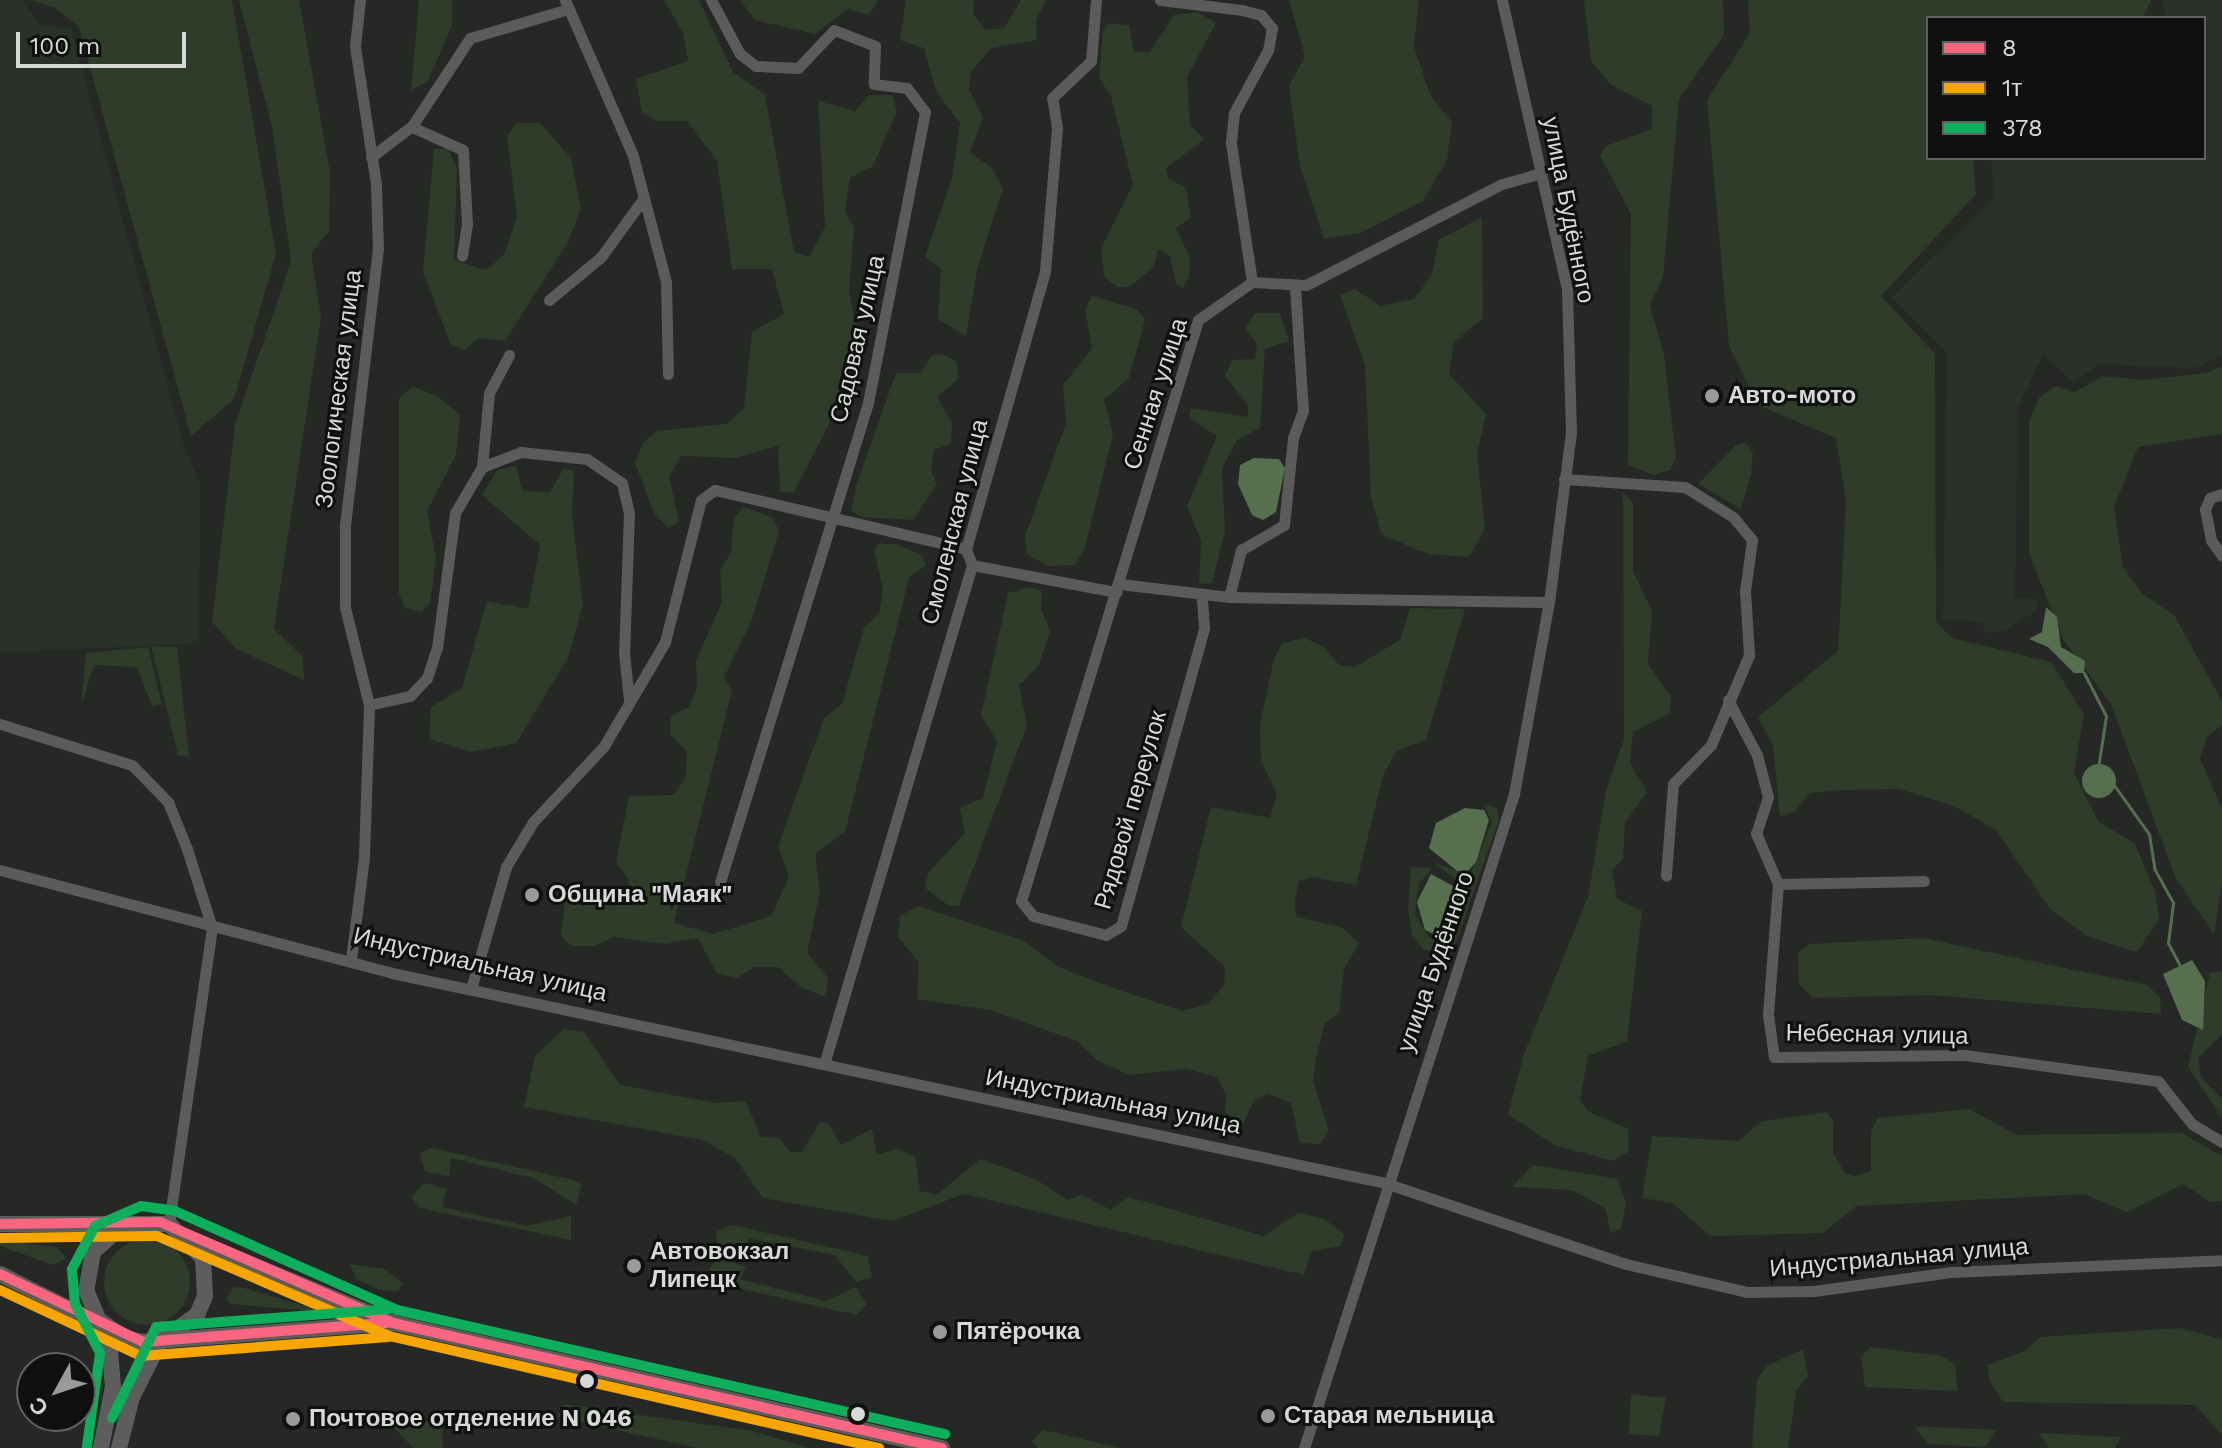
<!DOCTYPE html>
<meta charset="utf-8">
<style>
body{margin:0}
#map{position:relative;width:2222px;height:1448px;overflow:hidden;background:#262825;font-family:"Work Sans",sans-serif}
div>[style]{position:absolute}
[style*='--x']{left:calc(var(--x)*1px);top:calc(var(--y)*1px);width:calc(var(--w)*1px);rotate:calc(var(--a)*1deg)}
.built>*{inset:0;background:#2a3128}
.green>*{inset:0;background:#2e3c29}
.round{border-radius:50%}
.water>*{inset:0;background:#566f4f}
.stream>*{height:3px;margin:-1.5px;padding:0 1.5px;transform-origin:1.5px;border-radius:1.5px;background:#566f4f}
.street>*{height:11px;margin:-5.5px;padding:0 5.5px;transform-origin:5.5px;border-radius:5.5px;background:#5a5b5a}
.secondary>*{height:16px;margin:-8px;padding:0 8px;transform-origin:8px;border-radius:8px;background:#5d5e5c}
.bus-1>*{height:10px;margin:-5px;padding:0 5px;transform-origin:5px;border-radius:5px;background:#fa6682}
.bus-2>*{height:10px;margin:-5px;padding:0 5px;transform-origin:5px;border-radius:5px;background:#f7a600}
.bus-3>*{height:10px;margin:-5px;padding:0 5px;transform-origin:5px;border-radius:5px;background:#0daf5c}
.dots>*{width:22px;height:22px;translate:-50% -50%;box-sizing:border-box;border:4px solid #0f110f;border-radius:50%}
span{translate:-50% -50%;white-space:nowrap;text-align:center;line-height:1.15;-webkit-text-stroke:6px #0f110f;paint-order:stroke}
.street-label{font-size:24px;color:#d6d9d6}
.poi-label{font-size:24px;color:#d6d9d6;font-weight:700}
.left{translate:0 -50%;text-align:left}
.legend{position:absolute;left:1926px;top:16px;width:280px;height:144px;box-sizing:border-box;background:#0f110f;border:2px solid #5f615f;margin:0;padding:10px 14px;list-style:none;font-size:24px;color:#d6d9d6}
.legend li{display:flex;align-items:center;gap:16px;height:40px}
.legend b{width:40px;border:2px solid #5f615f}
.north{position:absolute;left:16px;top:1352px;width:80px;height:80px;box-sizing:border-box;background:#0f110f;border:2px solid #5f615f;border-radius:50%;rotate:230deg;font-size:22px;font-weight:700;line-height:32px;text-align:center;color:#d6d9d6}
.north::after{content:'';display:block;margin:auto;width:28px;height:36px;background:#989b98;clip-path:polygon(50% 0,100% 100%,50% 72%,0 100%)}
.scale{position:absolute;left:16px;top:32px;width:170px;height:36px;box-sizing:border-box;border:4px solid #d6d9d6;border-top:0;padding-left:10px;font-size:24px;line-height:28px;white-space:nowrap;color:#d6d9d6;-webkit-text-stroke:6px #0f110f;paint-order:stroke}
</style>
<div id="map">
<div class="built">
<i style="clip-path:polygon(0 0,22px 0,39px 25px,71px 28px,184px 446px,200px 483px,199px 643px,0 653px)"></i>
<i style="clip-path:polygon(2162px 0,2222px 0,2222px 355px,2195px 368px,2099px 364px,2074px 382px,2043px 355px,2018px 407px,2015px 597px,2037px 599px,2037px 610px,2007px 630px,1984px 633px,1983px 622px,1943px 619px,1947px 354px,1892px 297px,1994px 198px,1991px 158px,2204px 158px,2204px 18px,2166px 18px)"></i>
</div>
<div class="green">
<i style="clip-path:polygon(31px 0,232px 0,276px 254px,234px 399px,191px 436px,79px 27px,54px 7px)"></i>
<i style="clip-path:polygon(239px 0,299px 0,330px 172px,329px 231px,311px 254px,321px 317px,274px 629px,303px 657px,304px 680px,235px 648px,212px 622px,235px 425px,291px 261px,272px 127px)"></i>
<i style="clip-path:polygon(419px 0,452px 0,452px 25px,428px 81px,411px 90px)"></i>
<i style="clip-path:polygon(664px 0,699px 0,733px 72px,765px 95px,794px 252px,809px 257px,825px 227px,818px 101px,855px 111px,869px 95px,892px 95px,897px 111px,873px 166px,850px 178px,845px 211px,854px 228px,849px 291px,857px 331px,828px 426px,794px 492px,780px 492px,778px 446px,735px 458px,681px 456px,669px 477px,679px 522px,668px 528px,654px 513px,635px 463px,643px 443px,657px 431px,727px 424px,744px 408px,752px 332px,784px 314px,772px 269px,732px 269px,717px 161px,687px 121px,656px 121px,642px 112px,636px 79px,688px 61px,683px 33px)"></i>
<i style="clip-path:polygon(740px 0,876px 0,877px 3px,869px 15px,847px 9px,815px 34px,755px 20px)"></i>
<i style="clip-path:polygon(906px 0,974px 0,973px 14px,986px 30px,1004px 28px,1021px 0,1046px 0,1036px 20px,1037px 40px,991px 48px,971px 72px,969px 89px,983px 118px,970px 152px,992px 168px,1003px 189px,977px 269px,966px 336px,938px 319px,941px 269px,925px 257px,952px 178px,960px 123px,936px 91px,924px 48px,900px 40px)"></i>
<i style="clip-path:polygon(1289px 0,1419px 0,1414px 46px,1431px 97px,1452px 122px,1447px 160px,1423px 201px,1360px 233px,1324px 239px,1300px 166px,1289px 86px,1305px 56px)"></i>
<i style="clip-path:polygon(1584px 0,1723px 0,1724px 35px,1679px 99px,1663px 277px,1650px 305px,1664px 355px,1676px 458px,1670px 470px,1654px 475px,1628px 465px,1631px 214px,1600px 156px,1606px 146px,1652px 129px,1652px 106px,1611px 85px,1591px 61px)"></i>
<i style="clip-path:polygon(1748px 0,2151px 0,2143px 18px,1928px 18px,1928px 158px,1973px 158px,1976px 194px,1881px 296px,1935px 354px,1936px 622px,1952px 638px,2051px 662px,2084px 714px,2074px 773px,2098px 821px,2135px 844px,2155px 891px,2159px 919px,2137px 952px,2089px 937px,2050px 909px,1996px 830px,1954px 806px,1899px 789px,1844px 790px,1810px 793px,1794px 812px,1780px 816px,1773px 746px,1758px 717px,1838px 651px,1846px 501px,1836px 438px,1758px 405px,1729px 346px,1707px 100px,1750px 33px)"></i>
<i style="clip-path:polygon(1198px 12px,1216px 23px,1187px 77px,1190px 125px,1204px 139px,1166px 168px,1168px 178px,1186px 188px,1191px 218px,1176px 228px,1190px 258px,1189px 277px,1183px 288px,1176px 284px,1170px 256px,1158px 249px,1154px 266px,1130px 287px,1117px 287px,1104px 276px,1101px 248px,1133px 185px,1111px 96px,1099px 78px,1103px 30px,1109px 23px,1129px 25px,1134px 52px,1150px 52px,1174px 15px)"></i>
<i style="clip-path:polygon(517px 123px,540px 123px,571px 158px,581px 208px,568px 242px,505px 341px,479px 338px,464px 350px,451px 345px,423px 272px,434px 149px,448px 149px,457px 168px,454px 260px,486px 270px,504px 255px,517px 217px,507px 136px)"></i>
<i style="clip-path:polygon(1482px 217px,1483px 318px,1454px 342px,1449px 374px,1486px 414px,1477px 454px,1485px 529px,1469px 557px,1428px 554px,1382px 535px,1371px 498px,1365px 365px,1340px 295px,1355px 289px,1380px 306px,1414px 299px,1432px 274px,1439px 240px)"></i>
<i style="clip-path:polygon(1092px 296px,1137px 309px,1145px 320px,1129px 378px,1104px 400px,1113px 434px,1085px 548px,1075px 565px,1048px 566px,1027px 554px,1025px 536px,1066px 424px,1063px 385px,1092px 348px,1085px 310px)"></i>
<i style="clip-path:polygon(1255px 313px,1280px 313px,1289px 341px,1265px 349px,1260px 428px,1237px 440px,1222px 469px,1225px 531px,1212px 583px,1199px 584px,1201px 541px,1187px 506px,1217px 436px,1189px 418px,1191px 408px,1248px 417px,1248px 405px,1225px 376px,1232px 360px,1255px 359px,1257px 344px,1245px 329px)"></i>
<i style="clip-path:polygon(942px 354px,957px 362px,958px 379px,937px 397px,952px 423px,951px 444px,934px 450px,931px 471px,937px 484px,913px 520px,862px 517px,851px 511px,857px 483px,896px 373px,921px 373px,931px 356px)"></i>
<i style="clip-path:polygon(2222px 366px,2222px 434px,2138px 447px,2114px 507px,2123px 567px,2143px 594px,2174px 615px,2222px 701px,2222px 725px,2207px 737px,2200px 758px,2222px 809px,2222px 882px,2214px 934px,2176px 879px,2111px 704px,2063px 639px,2029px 553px,2029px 422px,2039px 398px,2056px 386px,2075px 392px,2103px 376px,2142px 380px,2207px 373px)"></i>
<i style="clip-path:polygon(413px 387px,437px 396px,460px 415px,456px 455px,427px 511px,436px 558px,430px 603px,421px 612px,405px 608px,399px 594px,399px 398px)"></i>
<i style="clip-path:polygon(1746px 443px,1753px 453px,1751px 474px,1741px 509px,1698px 484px,1736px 445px)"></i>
<i style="clip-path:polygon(516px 466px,522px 490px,538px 492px,550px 492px,564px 468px,574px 471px,572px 515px,583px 605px,568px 658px,516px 743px,470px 752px,429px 739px,431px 707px,462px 688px,487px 601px,528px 609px,540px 545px,482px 495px,497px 470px)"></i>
<i style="clip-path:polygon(1623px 492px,1633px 503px,1633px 571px,1652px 611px,1648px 664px,1671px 697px,1670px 713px,1633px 732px,1630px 763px,1647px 792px,1625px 823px,1623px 859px,1612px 870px,1617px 899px,1642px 911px,1627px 1041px,1588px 1056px,1580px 1100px,1589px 1112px,1628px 1129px,1629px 1151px,1613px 1161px,1554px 1145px,1508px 1114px,1524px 1054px,1588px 897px,1606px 790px,1624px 740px)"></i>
<i style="clip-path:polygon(744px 507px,773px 518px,779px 531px,751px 622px,724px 677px,732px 690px,674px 923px,713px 934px,771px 916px,789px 877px,778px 846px,824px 718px,842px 704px,864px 627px,879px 614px,883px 589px,874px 551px,878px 544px,895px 544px,922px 555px,926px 565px,909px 578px,845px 832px,815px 854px,820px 892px,807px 953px,828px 978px,826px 997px,802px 988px,778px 967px,754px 967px,737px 978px,717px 974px,698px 938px,664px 944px,613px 937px,595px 946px,571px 946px,561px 936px,565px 902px,573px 895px,611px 906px,630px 897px,629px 880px,616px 862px,629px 796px,674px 795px,686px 776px,687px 752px,670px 734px,671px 716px,689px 707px,697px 688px,696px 661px,722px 602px,720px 571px,731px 552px,734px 517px)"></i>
<i style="clip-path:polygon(1029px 587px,1042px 591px,1041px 609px,1050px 631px,1038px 667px,1019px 685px,1027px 725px,959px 906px,948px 905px,925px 888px,928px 873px,965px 833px,960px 808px,983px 798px,997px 741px,981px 715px,1008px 593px)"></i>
<i style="clip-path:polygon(1410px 608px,1465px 609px,1426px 740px,1396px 751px,1383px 776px,1356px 885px,1313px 877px,1299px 881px,1295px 901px,1296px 917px,1341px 927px,1359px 943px,1344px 969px,1339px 1014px,1325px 1023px,1316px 1058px,1313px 1081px,1329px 1131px,1320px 1144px,1300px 1143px,1291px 1103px,1268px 1094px,1254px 1100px,1243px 1124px,1225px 1113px,1226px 1095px,1217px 1077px,1186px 1069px,1130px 1075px,1098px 1061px,1077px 1041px,990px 1010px,917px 999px,919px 963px,898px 937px,900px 916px,918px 906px,1023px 940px,1058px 967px,1116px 989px,1182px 1011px,1208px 1004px,1224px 985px,1225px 967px,1181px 927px,1211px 807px,1270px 818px,1277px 794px,1261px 761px,1260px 724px,1274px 659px,1282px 643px,1304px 638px,1323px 646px,1339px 665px,1355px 667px,1400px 640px)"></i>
<i style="clip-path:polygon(151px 646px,177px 647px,189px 757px,178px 755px)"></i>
<i style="clip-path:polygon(148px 647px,162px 704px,152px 706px,137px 667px,94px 665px,81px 706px,86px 653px)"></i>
<i style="clip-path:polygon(1484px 804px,1497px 808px,1499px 820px,1456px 942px,1447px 953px,1424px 950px,1412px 936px,1408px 907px,1411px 867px,1432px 868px,1418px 885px,1415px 914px,1429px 937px,1446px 938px,1465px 887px,1434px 863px,1470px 875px,1492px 822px)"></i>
<i style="clip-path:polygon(1922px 938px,2147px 985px,2160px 997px,2161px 1014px,1930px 995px,1813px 998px,1799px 984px,1798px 953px,1810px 944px)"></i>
<i style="clip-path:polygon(2222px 971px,2222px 1034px,2198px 1058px,2201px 1077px,2222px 1099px,2222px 1118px,2188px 1067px,2210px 973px)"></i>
<i style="clip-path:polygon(564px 1029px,584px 1032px,620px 1085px,715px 1103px,746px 1101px,760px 1136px,779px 1138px,790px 1152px,802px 1152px,820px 1122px,828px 1123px,841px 1145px,872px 1129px,877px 1155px,897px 1149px,915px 1157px,920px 1191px,937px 1195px,980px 1159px,1035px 1179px,1068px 1200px,1082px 1195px,1111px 1210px,1129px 1197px,1264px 1236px,1298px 1213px,1323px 1218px,1344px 1234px,1341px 1246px,1312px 1251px,1304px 1275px,964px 1194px,892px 1221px,763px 1198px,735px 1158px,703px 1140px,524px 1107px,535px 1056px)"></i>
<i style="clip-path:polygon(1969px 1109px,2017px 1135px,2181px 1133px,2222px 1156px,2222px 1201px,2210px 1202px,2183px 1184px,2127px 1212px,2084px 1194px,1856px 1206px,1823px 1233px,1711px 1236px,1672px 1203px,1642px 1198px,1652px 1136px,1738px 1141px,1763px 1121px,1827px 1112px,1833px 1121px,1833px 1153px,1845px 1173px,1856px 1176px,1871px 1171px,1871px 1131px,1878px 1118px)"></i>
<i style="clip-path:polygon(432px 1148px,577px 1181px,582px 1185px,576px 1205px,536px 1179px,451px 1158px,449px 1176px,425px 1172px,420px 1153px)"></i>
<i style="clip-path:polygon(1533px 1165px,1618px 1179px,1626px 1203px,1621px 1229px,1611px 1233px,1605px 1208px,1572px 1190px,1512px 1187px)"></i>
<i style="clip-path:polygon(424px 1183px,447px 1189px,442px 1207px,527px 1226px,571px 1216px,571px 1240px,420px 1208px,411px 1197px)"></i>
<i style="clip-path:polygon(732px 1225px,868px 1256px,872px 1277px,856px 1282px,835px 1255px,748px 1238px,748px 1251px,728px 1249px,717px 1243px,716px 1232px)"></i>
<i class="round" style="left:104px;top:1239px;width:86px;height:86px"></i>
<i style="clip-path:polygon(0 1240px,57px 1247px,66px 1258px,53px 1265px,0 1246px)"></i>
<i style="clip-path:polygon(727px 1260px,746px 1267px,740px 1279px,826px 1301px,856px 1287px,867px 1304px,856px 1315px,720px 1284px,709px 1270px,715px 1261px)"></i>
<i style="clip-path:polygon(350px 1264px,385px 1269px,403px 1283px,398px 1291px,380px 1290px,356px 1279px)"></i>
<i style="clip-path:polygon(233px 1287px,244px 1288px,325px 1312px,231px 1304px,226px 1299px)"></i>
<i style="clip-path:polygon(2179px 1328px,2222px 1339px,2222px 1435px,2195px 1405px,2003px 1402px,1990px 1381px,1987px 1365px,2025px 1351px,2040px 1337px)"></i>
<i style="clip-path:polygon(1870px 1347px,1942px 1356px,1955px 1365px,1958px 1391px,1865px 1387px,1861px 1357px)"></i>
<i style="clip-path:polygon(1803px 1350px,1808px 1376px,1796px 1391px,1788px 1448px,1752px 1448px,1757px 1379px,1768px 1365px)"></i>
<i style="clip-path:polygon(1631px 1394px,1666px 1398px,1659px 1436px,1629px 1434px)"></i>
<i style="clip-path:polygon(564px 1404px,752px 1431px,809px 1448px,698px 1448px,557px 1417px)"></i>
<i style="clip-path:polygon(386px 1419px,414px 1429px,425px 1421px,442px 1422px,443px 1448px,413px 1448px)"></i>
<i style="clip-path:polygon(1914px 1426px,1997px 1430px,1985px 1447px,1928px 1444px)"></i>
<i style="clip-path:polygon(1043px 1430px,1121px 1448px,1038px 1448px,1032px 1441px)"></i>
<i style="clip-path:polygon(2039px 1433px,2121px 1437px,2115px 1448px,2049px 1448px)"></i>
</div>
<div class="water">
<i style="clip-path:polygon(1254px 458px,1279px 459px,1285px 468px,1276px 512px,1263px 520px,1252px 515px,1238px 484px,1240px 465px)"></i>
<i style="clip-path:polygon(2046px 607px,2057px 617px,2061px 647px,2085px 661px,2084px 673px,2074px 673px,2048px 647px,2029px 639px,2042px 632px)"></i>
<i class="round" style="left:2082px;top:764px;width:34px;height:34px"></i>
<i style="clip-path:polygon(1465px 808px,1484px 810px,1489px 820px,1476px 862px,1468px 871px,1457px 871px,1429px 848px,1436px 823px)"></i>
<i style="clip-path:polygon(1431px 874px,1457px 888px,1461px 899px,1440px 937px,1425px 930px,1417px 902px)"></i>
<i style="clip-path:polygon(2192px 960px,2205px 981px,2203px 1030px,2182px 1020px,2163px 974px)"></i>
</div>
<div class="stream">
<i style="--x:2084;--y:673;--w:48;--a:62.9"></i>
<i style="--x:2106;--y:716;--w:47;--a:98.7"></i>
<i style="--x:2114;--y:785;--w:60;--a:54.5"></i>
<i style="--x:2149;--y:834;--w:36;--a:81"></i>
<i style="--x:2155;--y:870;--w:38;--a:61"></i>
<i style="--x:2173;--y:903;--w:40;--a:97.1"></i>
<i style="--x:2168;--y:943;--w:24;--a:62"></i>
</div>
<div class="street">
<i style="--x:565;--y:0;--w:170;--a:66.4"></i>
<i style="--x:633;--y:156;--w:130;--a:75.3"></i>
<i style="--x:666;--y:282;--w:92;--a:88.8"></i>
<i style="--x:711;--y:0;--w:61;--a:61.8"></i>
<i style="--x:740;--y:54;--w:20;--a:37"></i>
<i style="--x:756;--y:66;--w:42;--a:2.7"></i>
<i style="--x:798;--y:68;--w:52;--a:-46.5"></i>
<i style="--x:834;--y:30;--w:44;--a:21.3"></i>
<i style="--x:875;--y:46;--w:38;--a:92"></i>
<i style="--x:874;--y:84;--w:33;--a:7"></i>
<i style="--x:907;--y:88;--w:30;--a:53"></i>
<i style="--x:925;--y:112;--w:297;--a:101.1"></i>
<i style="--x:868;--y:403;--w:501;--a:107.17"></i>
<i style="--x:1160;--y:0;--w:83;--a:7"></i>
<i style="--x:1242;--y:10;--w:20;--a:15"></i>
<i style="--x:1261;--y:15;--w:17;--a:50"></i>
<i style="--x:1272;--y:28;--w:22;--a:100"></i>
<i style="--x:1268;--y:50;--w:72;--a:118.4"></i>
<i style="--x:1234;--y:113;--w:30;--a:96"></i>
<i style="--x:1231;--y:143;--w:141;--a:81.4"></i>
<i style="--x:1252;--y:282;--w:66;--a:144.9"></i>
<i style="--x:1198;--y:320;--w:607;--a:106.94"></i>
<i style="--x:1021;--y:901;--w:19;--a:51"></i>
<i style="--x:1033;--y:916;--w:75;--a:14.6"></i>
<i style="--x:1106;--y:935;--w:17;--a:-31"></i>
<i style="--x:1121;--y:926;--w:309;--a:-74.4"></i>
<i style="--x:1204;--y:628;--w:32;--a:-94"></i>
<i style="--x:412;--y:127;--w:56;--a:24.3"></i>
<i style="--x:463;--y:150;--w:74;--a:86.9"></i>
<i style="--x:467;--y:224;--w:32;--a:99"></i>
<i style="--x:371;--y:157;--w:51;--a:-37.1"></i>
<i style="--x:412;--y:126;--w:105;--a:-56.6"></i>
<i style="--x:470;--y:38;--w:99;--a:-16.4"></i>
<i style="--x:1252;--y:282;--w:54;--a:3.2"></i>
<i style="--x:1306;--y:285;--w:220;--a:-27.3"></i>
<i style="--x:1502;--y:184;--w:41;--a:-15.8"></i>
<i style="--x:549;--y:300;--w:67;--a:-39.6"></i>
<i style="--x:601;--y:257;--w:72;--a:-54.1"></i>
<i style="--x:482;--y:467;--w:74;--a:-84.6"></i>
<i style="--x:489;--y:393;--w:43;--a:-62.2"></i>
<i style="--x:1564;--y:479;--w:121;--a:3.8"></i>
<i style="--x:1685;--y:487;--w:57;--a:32"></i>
<i style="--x:1733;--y:517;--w:30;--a:50"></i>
<i style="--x:1752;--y:540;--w:51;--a:97.8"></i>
<i style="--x:1745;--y:591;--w:64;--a:86.4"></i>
<i style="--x:1749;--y:655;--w:98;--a:112.9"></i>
<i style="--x:1711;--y:745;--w:54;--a:134.3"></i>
<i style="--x:1673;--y:784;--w:92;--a:94.4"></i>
<i style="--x:2222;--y:494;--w:13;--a:162"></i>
<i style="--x:2210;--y:498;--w:12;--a:114"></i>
<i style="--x:2205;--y:509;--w:32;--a:79"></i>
<i style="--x:2211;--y:540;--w:19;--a:55"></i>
<i style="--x:972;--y:565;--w:147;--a:10.6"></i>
<i style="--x:1120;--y:584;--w:110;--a:6.8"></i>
<i style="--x:1229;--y:597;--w:49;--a:-75.7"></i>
<i style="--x:1241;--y:550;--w:50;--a:-30.2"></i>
<i style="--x:1284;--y:525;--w:87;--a:-84.1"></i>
<i style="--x:1293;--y:438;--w:29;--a:-70"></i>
<i style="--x:1303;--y:411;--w:125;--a:-93.7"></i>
<i style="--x:1229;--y:597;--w:320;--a:0.9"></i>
<i style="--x:1728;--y:700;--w:62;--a:62.2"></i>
<i style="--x:1757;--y:755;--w:43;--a:75.3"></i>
<i style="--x:1768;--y:797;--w:38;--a:108"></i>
<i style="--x:1756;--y:833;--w:56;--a:66.7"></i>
<i style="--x:369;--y:705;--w:42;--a:-12.4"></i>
<i style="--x:410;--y:696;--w:25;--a:-47"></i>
<i style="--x:427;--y:678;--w:32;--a:-72"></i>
<i style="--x:437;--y:648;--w:136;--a:-82.4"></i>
<i style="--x:455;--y:513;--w:53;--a:-59.6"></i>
<i style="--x:482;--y:467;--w:42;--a:-21"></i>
<i style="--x:521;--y:452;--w:66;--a:6.1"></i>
<i style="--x:587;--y:459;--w:42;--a:34.4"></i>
<i style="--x:622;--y:483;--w:31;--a:77"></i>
<i style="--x:629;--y:513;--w:140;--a:92"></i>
<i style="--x:624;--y:653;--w:47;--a:83.9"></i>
<i style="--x:0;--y:724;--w:138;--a:17.3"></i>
<i style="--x:132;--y:765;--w:52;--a:45.8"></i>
<i style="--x:168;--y:802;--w:51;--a:68"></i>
<i style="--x:187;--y:849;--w:83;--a:72.4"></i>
<i style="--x:212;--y:928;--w:299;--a:98.3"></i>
<i style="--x:0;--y:870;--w:405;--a:14.7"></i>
<i style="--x:392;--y:973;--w:1015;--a:11.94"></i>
<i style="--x:1385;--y:1183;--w:254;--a:18.6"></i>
<i style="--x:1626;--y:1264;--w:124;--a:13"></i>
<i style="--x:1747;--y:1292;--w:67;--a:-0.9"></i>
<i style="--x:1814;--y:1291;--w:138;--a:-7.9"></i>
<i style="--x:1951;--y:1272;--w:271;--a:-2.5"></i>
<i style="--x:1924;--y:881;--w:146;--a:178.8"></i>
<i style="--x:1778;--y:884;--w:131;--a:94.4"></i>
<i style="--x:1768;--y:1015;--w:42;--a:81.9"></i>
<i style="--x:1774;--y:1057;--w:191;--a:-0.6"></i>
<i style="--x:1965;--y:1055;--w:195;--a:7.7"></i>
<i style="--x:2158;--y:1081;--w:55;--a:51.7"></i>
<i style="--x:2192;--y:1124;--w:35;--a:31"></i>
<i style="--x:351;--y:959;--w:103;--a:-82.7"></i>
<i style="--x:364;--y:857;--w:152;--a:-88.1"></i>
<i style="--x:369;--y:705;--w:101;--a:-103.8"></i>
<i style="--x:345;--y:607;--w:82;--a:-90"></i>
<i style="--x:345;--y:525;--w:278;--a:-83.2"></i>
<i style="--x:378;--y:249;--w:65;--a:-91.8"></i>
<i style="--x:376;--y:184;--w:140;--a:-98.7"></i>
<i style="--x:355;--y:46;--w:46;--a:-83.8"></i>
<i style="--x:471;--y:989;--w:127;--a:-74"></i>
<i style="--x:506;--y:867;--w:52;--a:-59"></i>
<i style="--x:533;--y:822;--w:104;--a:-46.9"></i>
<i style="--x:604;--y:746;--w:121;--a:-59.6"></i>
<i style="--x:665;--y:642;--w:146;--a:-75.8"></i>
<i style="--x:701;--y:500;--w:17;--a:-36"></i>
<i style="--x:715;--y:490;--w:258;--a:13.2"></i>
<i style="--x:825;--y:1061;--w:517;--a:-73.49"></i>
<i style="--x:972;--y:565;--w:17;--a:-111"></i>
<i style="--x:966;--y:549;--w:289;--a:-74.1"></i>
<i style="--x:1045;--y:271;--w:144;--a:-85.2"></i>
<i style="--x:1057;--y:128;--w:30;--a:-99"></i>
<i style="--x:1052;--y:98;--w:54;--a:-43.5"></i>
<i style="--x:1091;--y:61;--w:61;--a:-85.3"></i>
<i style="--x:1304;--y:1448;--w:687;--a:-72.2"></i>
<i style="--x:1514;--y:794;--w:195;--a:-79.7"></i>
<i style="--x:1549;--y:602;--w:170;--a:-82.6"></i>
<i style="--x:1571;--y:433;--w:144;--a:-91.6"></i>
<i style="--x:1567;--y:289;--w:296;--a:-102.7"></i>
</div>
<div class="secondary">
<i style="--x:0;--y:1224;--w:123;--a:0"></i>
<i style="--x:190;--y:1239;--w:220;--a:22.5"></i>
<i style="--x:393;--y:1323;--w:563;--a:12.83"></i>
<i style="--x:0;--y:1274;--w:115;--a:26.8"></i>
<i style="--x:161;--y:1340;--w:44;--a:-34.8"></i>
<i style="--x:197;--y:1315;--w:21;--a:-67"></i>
<i style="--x:205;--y:1296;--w:38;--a:-93"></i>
<i style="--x:203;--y:1258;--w:48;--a:-135"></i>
<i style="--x:169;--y:1224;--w:45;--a:180"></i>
<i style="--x:124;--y:1224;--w:42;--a:137.9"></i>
<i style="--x:93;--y:1252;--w:39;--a:100"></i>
<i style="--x:86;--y:1290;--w:33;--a:67"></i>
<i style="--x:99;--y:1320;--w:32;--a:35"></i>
<i style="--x:125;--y:1338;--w:18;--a:13"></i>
<i style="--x:143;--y:1342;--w:249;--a:-4.4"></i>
<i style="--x:101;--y:1448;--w:62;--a:-78.9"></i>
<i style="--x:113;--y:1387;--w:59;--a:-94.8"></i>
<i style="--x:119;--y:1448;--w:53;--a:-75.7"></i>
<i style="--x:132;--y:1397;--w:64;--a:-63"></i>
</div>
<div class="bus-1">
<i style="--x:0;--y:1224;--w:160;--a:-0.7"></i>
<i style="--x:160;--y:1222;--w:254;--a:23.4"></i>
<i style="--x:393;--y:1323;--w:563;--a:12.83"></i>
<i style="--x:0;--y:1274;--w:158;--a:25.4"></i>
<i style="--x:143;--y:1342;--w:245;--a:-4.5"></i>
</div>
<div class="bus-2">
<i style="--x:0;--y:1238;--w:157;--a:-0.7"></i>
<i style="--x:157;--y:1236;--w:253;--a:23.3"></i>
<i style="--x:389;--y:1336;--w:503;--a:12.88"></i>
<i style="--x:0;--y:1290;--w:156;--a:25.1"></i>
<i style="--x:141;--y:1356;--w:248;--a:-4.4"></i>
</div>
<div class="bus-3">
<i style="--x:112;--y:1418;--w:101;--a:-64.2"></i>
<i style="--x:156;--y:1327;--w:233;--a:-4.4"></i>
<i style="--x:87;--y:1446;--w:94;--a:-82"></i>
<i style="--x:100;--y:1353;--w:55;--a:-117"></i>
<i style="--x:75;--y:1304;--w:35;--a:-95"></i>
<i style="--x:72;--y:1269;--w:49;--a:-61.9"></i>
<i style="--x:95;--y:1226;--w:50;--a:-23.5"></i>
<i style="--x:141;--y:1206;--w:34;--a:8"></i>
<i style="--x:175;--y:1211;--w:243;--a:24"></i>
<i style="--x:397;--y:1310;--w:562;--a:12.75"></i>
</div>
<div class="dots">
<i style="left:1712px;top:396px;background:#989b98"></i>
<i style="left:532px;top:895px;background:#989b98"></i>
<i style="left:634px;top:1266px;background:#989b98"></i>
<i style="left:940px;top:1332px;background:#989b98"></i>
<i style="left:587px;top:1381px;background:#d6d9d6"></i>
<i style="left:858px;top:1414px;background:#d6d9d6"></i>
<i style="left:1268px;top:1416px;background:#989b98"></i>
<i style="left:293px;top:1419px;background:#989b98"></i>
</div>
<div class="street-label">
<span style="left:1568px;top:210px;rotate:79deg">улица Будённого</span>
<span style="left:858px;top:339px;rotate:-77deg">Садовая улица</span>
<span style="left:339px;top:389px;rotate:-83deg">Зоологическая улица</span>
<span style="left:1156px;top:394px;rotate:-72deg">Сенная улица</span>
<span style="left:955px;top:522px;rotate:-76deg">Смоленская улица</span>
<span style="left:1131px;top:810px;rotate:-74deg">Рядовой переулок</span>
<span style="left:1436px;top:962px;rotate:-71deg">улица Будённого</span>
<span style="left:480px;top:965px;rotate:13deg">Индустриальная улица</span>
<span style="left:1877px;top:1035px;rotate:1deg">Небесная улица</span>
<span style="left:1113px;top:1102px;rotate:11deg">Индустриальная улица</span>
<span style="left:1899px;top:1258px;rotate:-5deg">Индустриальная улица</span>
</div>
<div class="poi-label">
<span class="left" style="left:1728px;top:396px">Авто-мото</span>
<span class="left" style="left:548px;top:895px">Община "Маяк"</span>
<span class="left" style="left:650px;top:1266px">Автовокзал<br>Липецк</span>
<span class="left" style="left:956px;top:1332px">Пятёрочка</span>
<span class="left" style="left:1284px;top:1416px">Старая мельница</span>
<span class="left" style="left:309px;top:1419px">Почтовое отделение N 046</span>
</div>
<ul class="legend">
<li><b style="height:10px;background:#fa6682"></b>8</li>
<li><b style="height:10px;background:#f7a600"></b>1т</li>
<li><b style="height:10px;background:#0daf5c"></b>378</li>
</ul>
<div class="north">С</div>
<div class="scale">100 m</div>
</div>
